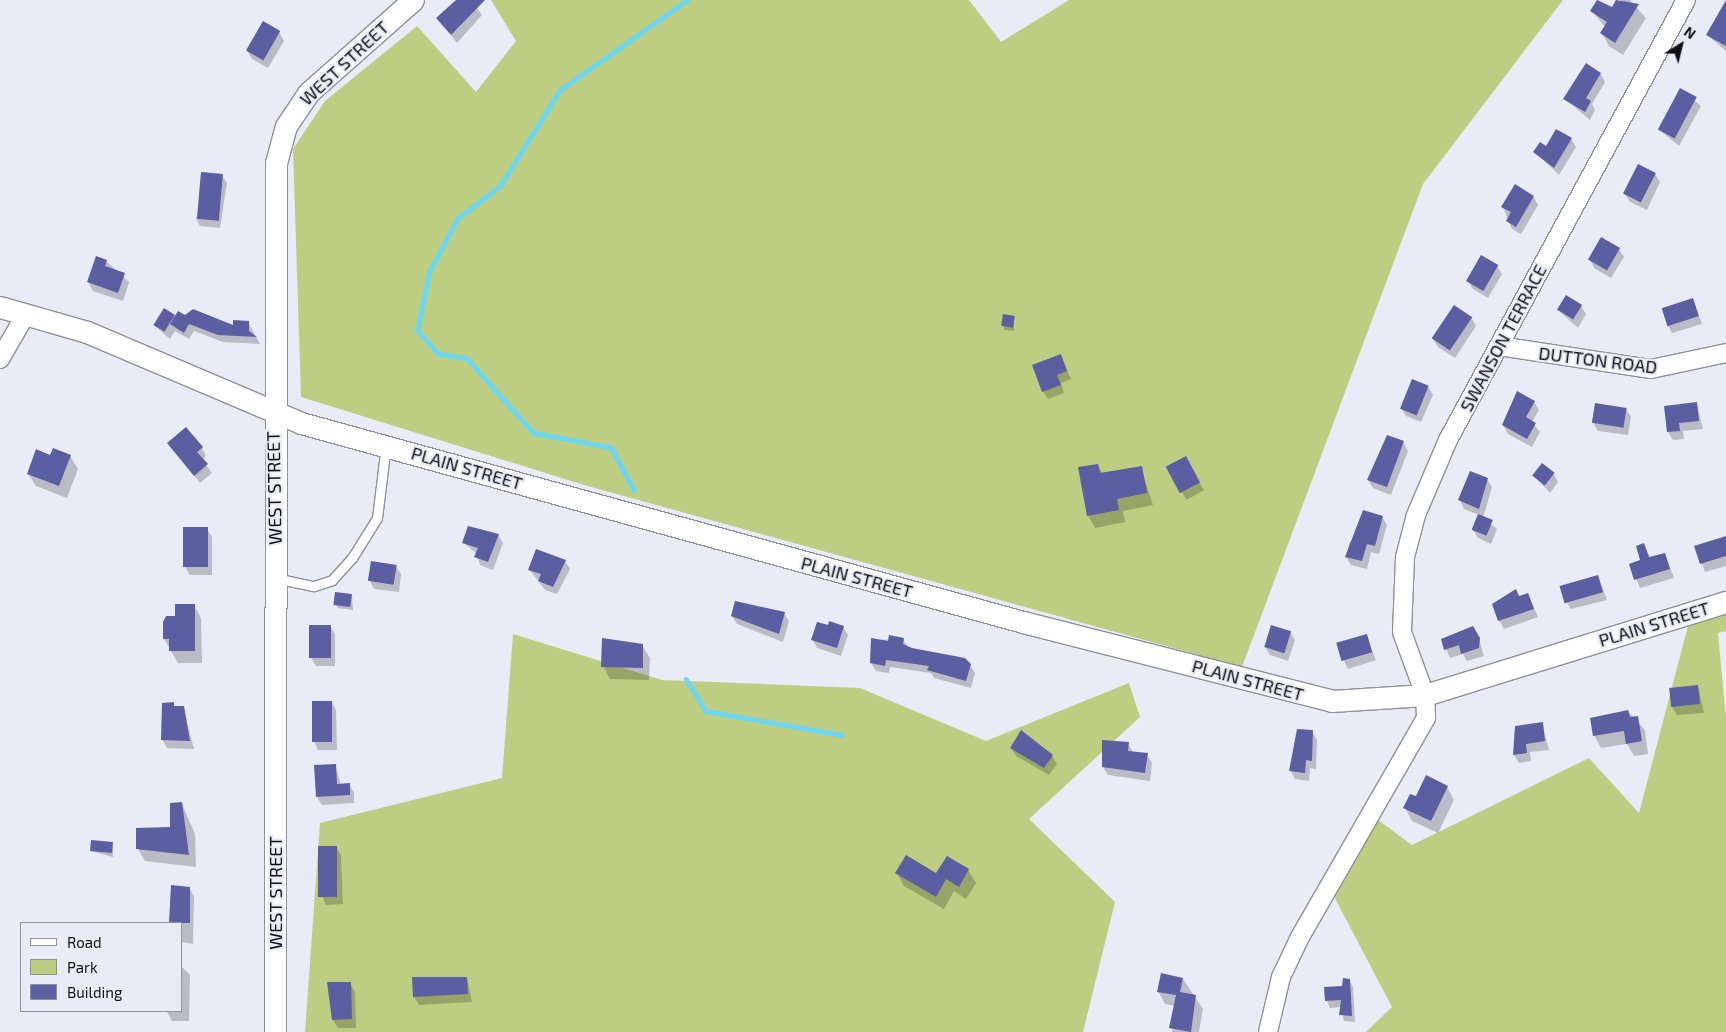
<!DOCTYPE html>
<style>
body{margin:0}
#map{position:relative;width:1726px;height:1032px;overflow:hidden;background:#e9ebf7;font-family:"Exo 2",sans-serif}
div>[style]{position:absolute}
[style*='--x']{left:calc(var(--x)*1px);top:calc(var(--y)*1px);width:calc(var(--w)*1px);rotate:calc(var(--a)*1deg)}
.green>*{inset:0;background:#bdce82}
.shadow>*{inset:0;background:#0003;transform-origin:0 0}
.stream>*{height:4.5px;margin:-2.25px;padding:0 2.25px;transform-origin:2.25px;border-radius:2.25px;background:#6dd6f0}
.building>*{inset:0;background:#5b5ea0;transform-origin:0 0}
.roads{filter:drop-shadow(1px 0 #8f909b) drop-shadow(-1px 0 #8f909b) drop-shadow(0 1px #8f909b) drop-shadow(0 -1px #8f909b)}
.service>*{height:9px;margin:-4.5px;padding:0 4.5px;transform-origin:4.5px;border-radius:4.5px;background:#fff}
.minor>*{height:18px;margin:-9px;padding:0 9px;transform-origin:9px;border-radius:9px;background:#fff}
.tertiary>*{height:21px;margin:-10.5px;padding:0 10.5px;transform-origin:10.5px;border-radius:10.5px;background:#fff}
span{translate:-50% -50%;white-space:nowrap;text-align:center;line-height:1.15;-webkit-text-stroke:4.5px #e9ebf7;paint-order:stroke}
.street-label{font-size:18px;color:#101115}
.legend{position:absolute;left:20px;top:922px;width:162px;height:90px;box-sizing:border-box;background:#e9ebf7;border:1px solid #92949d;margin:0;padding:6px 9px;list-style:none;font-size:15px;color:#101115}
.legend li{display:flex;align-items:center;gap:10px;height:25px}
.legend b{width:25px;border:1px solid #92949d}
.north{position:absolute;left:1656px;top:20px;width:50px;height:50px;-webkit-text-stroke:4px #e9ebf7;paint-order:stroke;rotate:36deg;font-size:14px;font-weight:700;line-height:20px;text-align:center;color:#101115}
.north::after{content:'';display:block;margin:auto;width:18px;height:22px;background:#101115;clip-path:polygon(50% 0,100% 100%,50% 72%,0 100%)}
</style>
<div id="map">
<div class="green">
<i style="clip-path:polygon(491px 0,969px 0,1001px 42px,1069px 0,1563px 0,1423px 184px,1242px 667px,584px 485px,301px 397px,293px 149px,325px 101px,417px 26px,476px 92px,516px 41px)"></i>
<i style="clip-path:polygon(1726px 612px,1726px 631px,1718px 633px,1726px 719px,1726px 1032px,1366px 1032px,1392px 1007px,1328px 885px,1378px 820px,1412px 845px,1589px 758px,1639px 813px,1688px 626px)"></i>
<i style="clip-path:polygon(513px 634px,662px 680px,860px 688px,986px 741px,1129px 683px,1140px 717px,1029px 819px,1115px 902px,1083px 1032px,305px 1032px,320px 823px,502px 778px)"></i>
</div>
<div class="shadow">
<i style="clip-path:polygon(458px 0,471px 0,482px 15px,457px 43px,438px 18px)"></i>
<i style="clip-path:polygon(1598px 0,1612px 8px,1621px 0,1630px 0,1646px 18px,1623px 55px,1609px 46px,1602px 33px,1605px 27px,1592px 11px)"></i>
<i style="clip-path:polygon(1726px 10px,1726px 51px,1707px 35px)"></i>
<i style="clip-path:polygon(279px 32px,284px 41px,268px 68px,252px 59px,247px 50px)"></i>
<i style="clip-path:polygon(1600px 73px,1605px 82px,1592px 104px,1595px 110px,1590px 120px,1565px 99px)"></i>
<i style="clip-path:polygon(1681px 89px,1701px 106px,1679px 146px,1658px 129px)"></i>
<i style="clip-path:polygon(1571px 139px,1576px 147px,1559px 175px,1535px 152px)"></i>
<i style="clip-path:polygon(1655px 174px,1660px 182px,1647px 210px,1630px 202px,1625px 194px)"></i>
<i style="clip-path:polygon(222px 175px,227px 183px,220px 228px,200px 226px,196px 218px)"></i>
<i style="clip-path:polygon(1533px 196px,1538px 205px,1521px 234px,1512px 229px,1503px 207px)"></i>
<i style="clip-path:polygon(1619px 249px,1624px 257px,1611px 278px,1595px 269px,1590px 260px)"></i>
<i style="clip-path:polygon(106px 261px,129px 282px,123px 301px,93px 291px,88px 282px)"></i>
<i style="clip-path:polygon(1497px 266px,1502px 274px,1488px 298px,1473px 289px,1468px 281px)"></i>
<i style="clip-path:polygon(1693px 299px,1702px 324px,1672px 333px,1667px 324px)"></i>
<i style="clip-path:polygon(1581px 306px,1586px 314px,1578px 328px,1558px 310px)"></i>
<i style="clip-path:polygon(1004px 315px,1014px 317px,1014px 331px,1004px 330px)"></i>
<i style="clip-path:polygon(174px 316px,234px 327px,248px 322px,260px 344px,223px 342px,194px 331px,189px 339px,175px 331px,170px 339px,154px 325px)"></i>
<i style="clip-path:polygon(1471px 317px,1476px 326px,1455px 358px,1438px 347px,1433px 339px)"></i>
<i style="clip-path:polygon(1061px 356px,1071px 379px,1061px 383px,1064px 393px,1048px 399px,1043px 391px)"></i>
<i style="clip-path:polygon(1428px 387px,1433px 395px,1421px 422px,1406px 416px,1401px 408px)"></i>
<i style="clip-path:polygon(1534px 402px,1539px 410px,1532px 422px,1540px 432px,1532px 447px,1508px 434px,1503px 425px)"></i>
<i style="clip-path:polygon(1697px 404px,1703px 429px,1683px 431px,1684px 439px,1673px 440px,1668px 432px)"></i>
<i style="clip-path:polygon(1626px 409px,1631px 417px,1628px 435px,1598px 431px,1593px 423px)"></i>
<i style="clip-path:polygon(1403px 442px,1408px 451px,1391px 495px,1373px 488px,1368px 480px)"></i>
<i style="clip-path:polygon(169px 443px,202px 448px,206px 456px,202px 460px,212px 473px,200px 483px)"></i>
<i style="clip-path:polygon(51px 456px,70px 456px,78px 469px,67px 498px,36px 486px,28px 473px)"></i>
<i style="left:1186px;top:458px;width:37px;height:20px;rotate:61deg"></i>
<i style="clip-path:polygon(1098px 465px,1103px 474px,1141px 468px,1153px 505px,1123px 511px,1125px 522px,1095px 528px,1088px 515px)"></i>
<i style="clip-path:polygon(1554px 474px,1558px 482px,1550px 493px,1533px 475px)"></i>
<i style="clip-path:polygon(1487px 479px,1492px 487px,1483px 518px,1497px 529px,1491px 544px,1478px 538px,1473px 530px,1479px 515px,1464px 509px,1460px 500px)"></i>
<i style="clip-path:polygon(1382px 517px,1387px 525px,1379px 554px,1371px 552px,1367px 569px,1351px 565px,1346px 557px,1350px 541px,1355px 543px)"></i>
<i style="clip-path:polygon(207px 529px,212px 537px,212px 575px,190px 575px,185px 567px)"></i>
<i style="clip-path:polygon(498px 535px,503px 543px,493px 570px,480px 565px,477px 554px,464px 543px)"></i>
<i style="clip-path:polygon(1726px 537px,1726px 566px,1705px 572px,1696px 547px)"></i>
<i style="clip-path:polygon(1644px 544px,1650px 558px,1665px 554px,1674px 578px,1640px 588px,1630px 565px,1641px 561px)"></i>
<i style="clip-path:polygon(565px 561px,570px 569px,557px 594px,545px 590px,530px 570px)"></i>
<i style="clip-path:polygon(396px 566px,401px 574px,399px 592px,374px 589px,370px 581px)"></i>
<i style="clip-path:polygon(1598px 576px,1607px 600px,1571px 609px,1566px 601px)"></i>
<i style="clip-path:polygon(1528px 594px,1538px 617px,1504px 629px,1499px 620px)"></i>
<i style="clip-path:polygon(352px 595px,353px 610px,338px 608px,336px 605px)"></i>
<i style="clip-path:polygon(194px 605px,201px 618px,202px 663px,178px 663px,164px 639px,177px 617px)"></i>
<i style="clip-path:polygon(784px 613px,789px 621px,783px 642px,737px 624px,732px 616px)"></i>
<i style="clip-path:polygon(818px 623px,843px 627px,848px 635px,841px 656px,817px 648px,813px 640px)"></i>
<i style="clip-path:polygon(330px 626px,335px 634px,335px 666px,316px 666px,311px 658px)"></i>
<i style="clip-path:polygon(1290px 632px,1295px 640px,1288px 661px,1270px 655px,1265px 647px)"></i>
<i style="clip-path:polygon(1366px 636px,1376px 660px,1348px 669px,1344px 661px)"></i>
<i style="clip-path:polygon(903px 639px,908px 648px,970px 665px,975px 673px,971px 688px,934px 678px,931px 673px,890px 667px,889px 673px,876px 671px,871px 663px,872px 640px)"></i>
<i style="clip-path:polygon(1479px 639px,1484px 656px,1467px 661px,1463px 654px,1450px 658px,1442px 640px)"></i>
<i style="clip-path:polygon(642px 645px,650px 658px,649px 680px,610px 679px,603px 666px)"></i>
<i style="clip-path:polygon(1698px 686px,1704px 713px,1677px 715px,1672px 707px)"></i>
<i style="clip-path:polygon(332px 702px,336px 710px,337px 750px,318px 750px,314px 741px)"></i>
<i style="clip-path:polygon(163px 704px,183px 707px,194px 749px,167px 748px,162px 739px)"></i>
<i style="clip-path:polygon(1628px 711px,1645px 730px,1648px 754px,1634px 756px,1627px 744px,1601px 748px,1594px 735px)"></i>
<i style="clip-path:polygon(1542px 723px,1549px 750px,1530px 752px,1531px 761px,1519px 763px,1514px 755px)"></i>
<i style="clip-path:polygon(1312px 731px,1317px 740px,1316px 769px,1310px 768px,1309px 781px,1295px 779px,1291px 771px)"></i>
<i style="clip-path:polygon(1128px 744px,1133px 752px,1147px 755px,1152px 763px,1150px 781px,1108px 775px,1103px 767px)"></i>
<i style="clip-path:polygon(1011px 748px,1052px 756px,1057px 764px,1049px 775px,1016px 756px)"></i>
<i style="clip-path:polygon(335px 765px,341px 785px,349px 784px,354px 793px,354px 803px,322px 805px,317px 797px)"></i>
<i style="clip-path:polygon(1447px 787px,1454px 800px,1438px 833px,1412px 821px,1405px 808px,1416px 798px)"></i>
<i style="clip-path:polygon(182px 804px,195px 834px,196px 867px,145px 861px,138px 849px,172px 829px)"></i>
<i style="clip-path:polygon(113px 843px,113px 857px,91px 851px)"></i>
<i style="clip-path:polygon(336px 847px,341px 855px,343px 904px,326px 905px,322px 896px)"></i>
<i style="clip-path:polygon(968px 870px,976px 883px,966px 899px,954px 891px,944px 909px,904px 886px,897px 873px,937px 875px)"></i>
<i style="clip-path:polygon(172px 886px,189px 888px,194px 896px,193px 944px,181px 942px,181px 923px,170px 923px)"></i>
<i style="clip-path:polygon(181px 966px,190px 975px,189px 1021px,172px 1021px,167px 1012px,181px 1011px)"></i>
<i style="clip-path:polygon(467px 978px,472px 1002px,419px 1005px,414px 997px)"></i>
<i style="clip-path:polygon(1183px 979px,1203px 1009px,1199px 1032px,1172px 1032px,1176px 1006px,1165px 1004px,1158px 991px)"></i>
<i style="clip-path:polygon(1349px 980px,1353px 987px,1355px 1022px,1344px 1021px,1341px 1007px,1330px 1008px,1327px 1001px,1326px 988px,1344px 987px)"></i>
<i style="clip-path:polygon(350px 983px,355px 992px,356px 1028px,338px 1028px,333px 1020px)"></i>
</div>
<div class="stream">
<i style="--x:634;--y:491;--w:49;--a:-118.1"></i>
<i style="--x:611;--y:448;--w:79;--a:-169.1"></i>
<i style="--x:533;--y:433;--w:99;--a:-131.7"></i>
<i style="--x:467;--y:359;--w:29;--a:-170"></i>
<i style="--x:438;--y:354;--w:31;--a:-132"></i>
<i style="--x:417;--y:331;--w:60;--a:-78.5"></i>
<i style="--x:429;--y:272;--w:61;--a:-61.8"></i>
<i style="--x:458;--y:218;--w:53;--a:-37.3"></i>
<i style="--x:500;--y:186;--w:113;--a:-58"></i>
<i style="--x:560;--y:90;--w:156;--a:-35.3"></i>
<i style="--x:686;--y:679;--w:38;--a:58"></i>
<i style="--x:706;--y:711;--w:138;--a:10"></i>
</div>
<div class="building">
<i style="clip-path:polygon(456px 0,485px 0,451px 35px,436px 18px)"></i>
<i style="clip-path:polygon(1597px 0,1612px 7px,1616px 0,1639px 4px,1615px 43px,1600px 33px,1607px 22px,1590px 11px)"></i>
<i style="clip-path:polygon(1726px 0,1726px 46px,1706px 35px)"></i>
<i style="left:263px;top:21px;width:20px;height:34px;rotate:30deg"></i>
<i style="clip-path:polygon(1586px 63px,1601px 73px,1586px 98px,1591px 101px,1585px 112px,1563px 99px)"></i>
<i style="left:1680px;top:88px;width:19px;height:47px;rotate:28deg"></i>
<i style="clip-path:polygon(1556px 129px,1572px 138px,1554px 168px,1533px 152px,1540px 142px,1546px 146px)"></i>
<i style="left:1638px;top:164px;width:20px;height:33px;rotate:27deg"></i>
<i style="left:201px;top:172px;width:22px;height:47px;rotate:5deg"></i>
<i style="clip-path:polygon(1515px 184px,1534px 196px,1516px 227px,1506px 221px,1511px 212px,1501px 207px)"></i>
<i style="left:1601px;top:237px;width:22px;height:26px;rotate:30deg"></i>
<i style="left:1481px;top:255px;width:20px;height:30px;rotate:30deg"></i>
<i style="clip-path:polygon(96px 256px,107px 260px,105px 266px,125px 273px,118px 293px,87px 282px)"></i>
<i style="left:1566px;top:295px;width:19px;height:17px;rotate:32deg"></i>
<i style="left:1693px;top:298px;width:19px;height:33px;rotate:72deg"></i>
<i style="left:1454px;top:305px;width:22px;height:40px;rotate:34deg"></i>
<i style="left:164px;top:308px;width:13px;height:20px;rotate:32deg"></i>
<i style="clip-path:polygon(193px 309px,233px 325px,233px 320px,249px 321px,249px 331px,257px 337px,218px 335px,189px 324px,184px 333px,170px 324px,178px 311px,185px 315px)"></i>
<i style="left:1003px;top:314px;width:12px;height:12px;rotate:9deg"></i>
<i style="clip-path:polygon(1061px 354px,1067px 371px,1057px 375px,1061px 385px,1042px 392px,1032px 365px)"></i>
<i style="left:1412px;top:379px;width:18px;height:32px;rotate:22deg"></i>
<i style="clip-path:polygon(1517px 391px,1535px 401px,1526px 417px,1536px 423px,1527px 439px,1502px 425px)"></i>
<i style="clip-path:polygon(1697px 402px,1699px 421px,1679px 423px,1680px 431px,1667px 432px,1664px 406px)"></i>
<i style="left:1595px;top:403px;width:32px;height:20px;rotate:9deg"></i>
<i style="clip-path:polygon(186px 427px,203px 447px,197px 452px,208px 464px,194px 476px,167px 443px)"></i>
<i style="clip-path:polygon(1387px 435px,1404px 441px,1387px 487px,1367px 480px)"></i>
<i style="clip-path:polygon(53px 448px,71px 455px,59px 486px,27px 474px,36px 449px,50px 455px)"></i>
<i style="left:1186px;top:456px;width:30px;height:23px;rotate:62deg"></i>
<i style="left:1542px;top:463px;width:16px;height:16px;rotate:38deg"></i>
<i style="clip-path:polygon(1098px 464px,1100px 473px,1142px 466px,1147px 493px,1117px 499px,1119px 510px,1087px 516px,1078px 467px)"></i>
<i style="clip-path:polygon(1470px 471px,1488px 478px,1479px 509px,1458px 500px)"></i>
<i style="clip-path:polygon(1363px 510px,1383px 516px,1375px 546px,1367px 544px,1362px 561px,1345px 557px)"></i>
<i style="left:1478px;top:514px;width:16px;height:17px;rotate:22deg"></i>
<i style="clip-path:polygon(468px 526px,499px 534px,488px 562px,474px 557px,478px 548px,462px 543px)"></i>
<i style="left:208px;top:527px;width:40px;height:25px;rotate:90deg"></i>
<i style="clip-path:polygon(1726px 536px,1726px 556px,1700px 564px,1694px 546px)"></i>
<i style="clip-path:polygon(1644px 543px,1649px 557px,1665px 553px,1670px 569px,1634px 580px,1629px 564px,1640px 560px,1636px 546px)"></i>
<i style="clip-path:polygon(536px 549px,566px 560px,553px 587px,538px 581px,541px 574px,528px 570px)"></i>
<i style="left:371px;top:561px;width:26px;height:20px;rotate:9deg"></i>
<i style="left:1598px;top:575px;width:18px;height:40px;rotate:74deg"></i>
<i style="clip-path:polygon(1516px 589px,1519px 596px,1528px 593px,1534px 609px,1498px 621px,1492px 604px)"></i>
<i style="left:335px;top:592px;width:17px;height:13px;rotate:7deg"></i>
<i style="clip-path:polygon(735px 601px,785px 612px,779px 634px,731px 616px)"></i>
<i style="clip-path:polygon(175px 604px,195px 604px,195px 651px,169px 651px,169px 639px,163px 639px,163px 622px,166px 616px,175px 616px)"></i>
<i style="clip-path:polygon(829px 621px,844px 626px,837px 648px,811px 640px,817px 622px,828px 625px)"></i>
<i style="left:309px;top:625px;width:22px;height:33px"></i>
<i style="left:1271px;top:625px;width:21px;height:23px;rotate:17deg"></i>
<i style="clip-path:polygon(1473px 626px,1480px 638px,1479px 648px,1461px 654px,1459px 645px,1444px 650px,1441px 639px)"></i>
<i style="left:1367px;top:634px;width:19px;height:32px;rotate:74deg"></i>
<i style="clip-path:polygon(889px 635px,904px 638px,903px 644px,912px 648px,965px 658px,971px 664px,966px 681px,927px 670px,929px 666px,886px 660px,885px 666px,870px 663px,871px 638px,888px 641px)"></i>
<i style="clip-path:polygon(602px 638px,643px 644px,643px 668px,601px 667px)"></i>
<i style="left:1698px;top:685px;width:19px;height:29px;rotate:84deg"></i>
<i style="left:312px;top:701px;width:20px;height:41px"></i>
<i style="clip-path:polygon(174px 702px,174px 706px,184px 706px,190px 741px,161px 740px,162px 703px)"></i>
<i style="clip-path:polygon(1628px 710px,1630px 717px,1638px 716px,1642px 741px,1626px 744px,1624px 731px,1593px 736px,1590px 718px)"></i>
<i style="clip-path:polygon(1543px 722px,1545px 741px,1526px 744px,1527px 753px,1513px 755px,1515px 726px)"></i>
<i style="clip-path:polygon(1297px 729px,1313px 730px,1312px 761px,1306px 760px,1305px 773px,1289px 771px)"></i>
<i style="clip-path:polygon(1021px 730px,1053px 755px,1044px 768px,1010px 748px)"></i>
<i style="clip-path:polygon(1102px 740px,1129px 742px,1128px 751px,1148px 753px,1145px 773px,1102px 767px)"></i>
<i style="clip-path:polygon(336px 764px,337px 784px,350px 783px,350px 795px,316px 797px,314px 765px)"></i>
<i style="clip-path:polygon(1426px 775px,1448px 786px,1431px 821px,1403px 808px,1410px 794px,1416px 796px)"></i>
<i style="clip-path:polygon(182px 802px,189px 855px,136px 849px,136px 828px,170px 827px,170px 803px)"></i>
<i style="left:91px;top:840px;width:22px;height:11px;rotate:5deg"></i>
<i style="left:318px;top:846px;width:19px;height:51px"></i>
<i style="clip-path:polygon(906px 855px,936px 873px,947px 856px,969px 869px,959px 887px,946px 879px,936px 897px,895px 873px)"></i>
<i style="clip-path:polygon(171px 885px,190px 887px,190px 923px,169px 923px)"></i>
<i style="clip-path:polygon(1161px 973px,1183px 978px,1180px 992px,1196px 995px,1191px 1032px,1169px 1028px,1176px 995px,1157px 992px)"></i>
<i style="clip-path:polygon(412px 977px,467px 977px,468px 994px,413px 997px)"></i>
<i style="clip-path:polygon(1343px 978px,1350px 979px,1352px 1016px,1339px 1015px,1341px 1000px,1325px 1001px,1324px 987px,1342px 986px)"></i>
<i style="clip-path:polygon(327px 982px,351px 982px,352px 1019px,332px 1020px)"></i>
</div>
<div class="roads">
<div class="service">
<i style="--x:275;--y:578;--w:40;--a:12"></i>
<i style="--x:314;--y:586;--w:19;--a:-18"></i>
<i style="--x:332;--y:580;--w:30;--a:-48"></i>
<i style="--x:352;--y:558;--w:47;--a:-58"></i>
<i style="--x:377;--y:518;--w:74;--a:-83"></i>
</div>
<div class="minor">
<i style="--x:1499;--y:346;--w:154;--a:8.6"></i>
<i style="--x:1651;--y:369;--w:77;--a:-12"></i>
<i style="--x:0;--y:359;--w:52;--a:-60"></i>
<i style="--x:1268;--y:1032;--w:57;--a:-76.7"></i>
<i style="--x:1281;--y:977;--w:44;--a:-64.6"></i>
<i style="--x:1300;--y:937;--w:253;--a:-60.1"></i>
<i style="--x:1426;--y:718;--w:23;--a:-92"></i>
<i style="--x:1425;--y:695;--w:67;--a:-110.1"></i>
<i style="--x:1402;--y:632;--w:75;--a:-87.7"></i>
<i style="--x:1405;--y:557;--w:43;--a:-75.3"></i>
<i style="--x:1416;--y:515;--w:82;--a:-66.9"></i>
<i style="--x:1448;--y:440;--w:500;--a:-61.59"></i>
</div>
<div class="tertiary">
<i style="--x:0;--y:307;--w:91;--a:16"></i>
<i style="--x:87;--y:332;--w:233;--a:23"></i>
<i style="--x:301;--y:423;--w:749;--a:15.41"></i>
<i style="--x:1023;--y:622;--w:319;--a:14.3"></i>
<i style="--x:1332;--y:701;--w:93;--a:-3.7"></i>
<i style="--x:1425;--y:695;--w:315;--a:-17.2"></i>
<i style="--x:275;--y:1032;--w:869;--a:-89.93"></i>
<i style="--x:276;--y:163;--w:38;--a:-75"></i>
<i style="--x:286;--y:126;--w:40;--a:-56"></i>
<i style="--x:308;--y:93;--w:140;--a:-41.5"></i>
</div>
</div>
<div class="street-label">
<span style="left:344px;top:63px;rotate:-43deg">WEST STREET</span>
<span style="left:1503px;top:338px;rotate:-62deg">SWANSON TERRACE</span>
<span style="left:1598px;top:360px;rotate:7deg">DUTTON ROAD</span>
<span style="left:467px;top:468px;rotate:16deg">PLAIN STREET</span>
<span style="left:274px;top:488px;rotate:-91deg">WEST STREET</span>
<span style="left:857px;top:577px;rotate:15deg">PLAIN STREET</span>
<span style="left:1654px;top:624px;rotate:-17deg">PLAIN STREET</span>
<span style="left:1248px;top:680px;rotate:15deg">PLAIN STREET</span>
<span style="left:275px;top:893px;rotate:-90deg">WEST STREET</span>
</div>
<ul class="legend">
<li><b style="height:6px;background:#fff"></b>Road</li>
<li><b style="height:14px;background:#bdce82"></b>Park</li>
<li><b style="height:14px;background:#5b5ea0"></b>Building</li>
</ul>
<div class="north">N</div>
</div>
